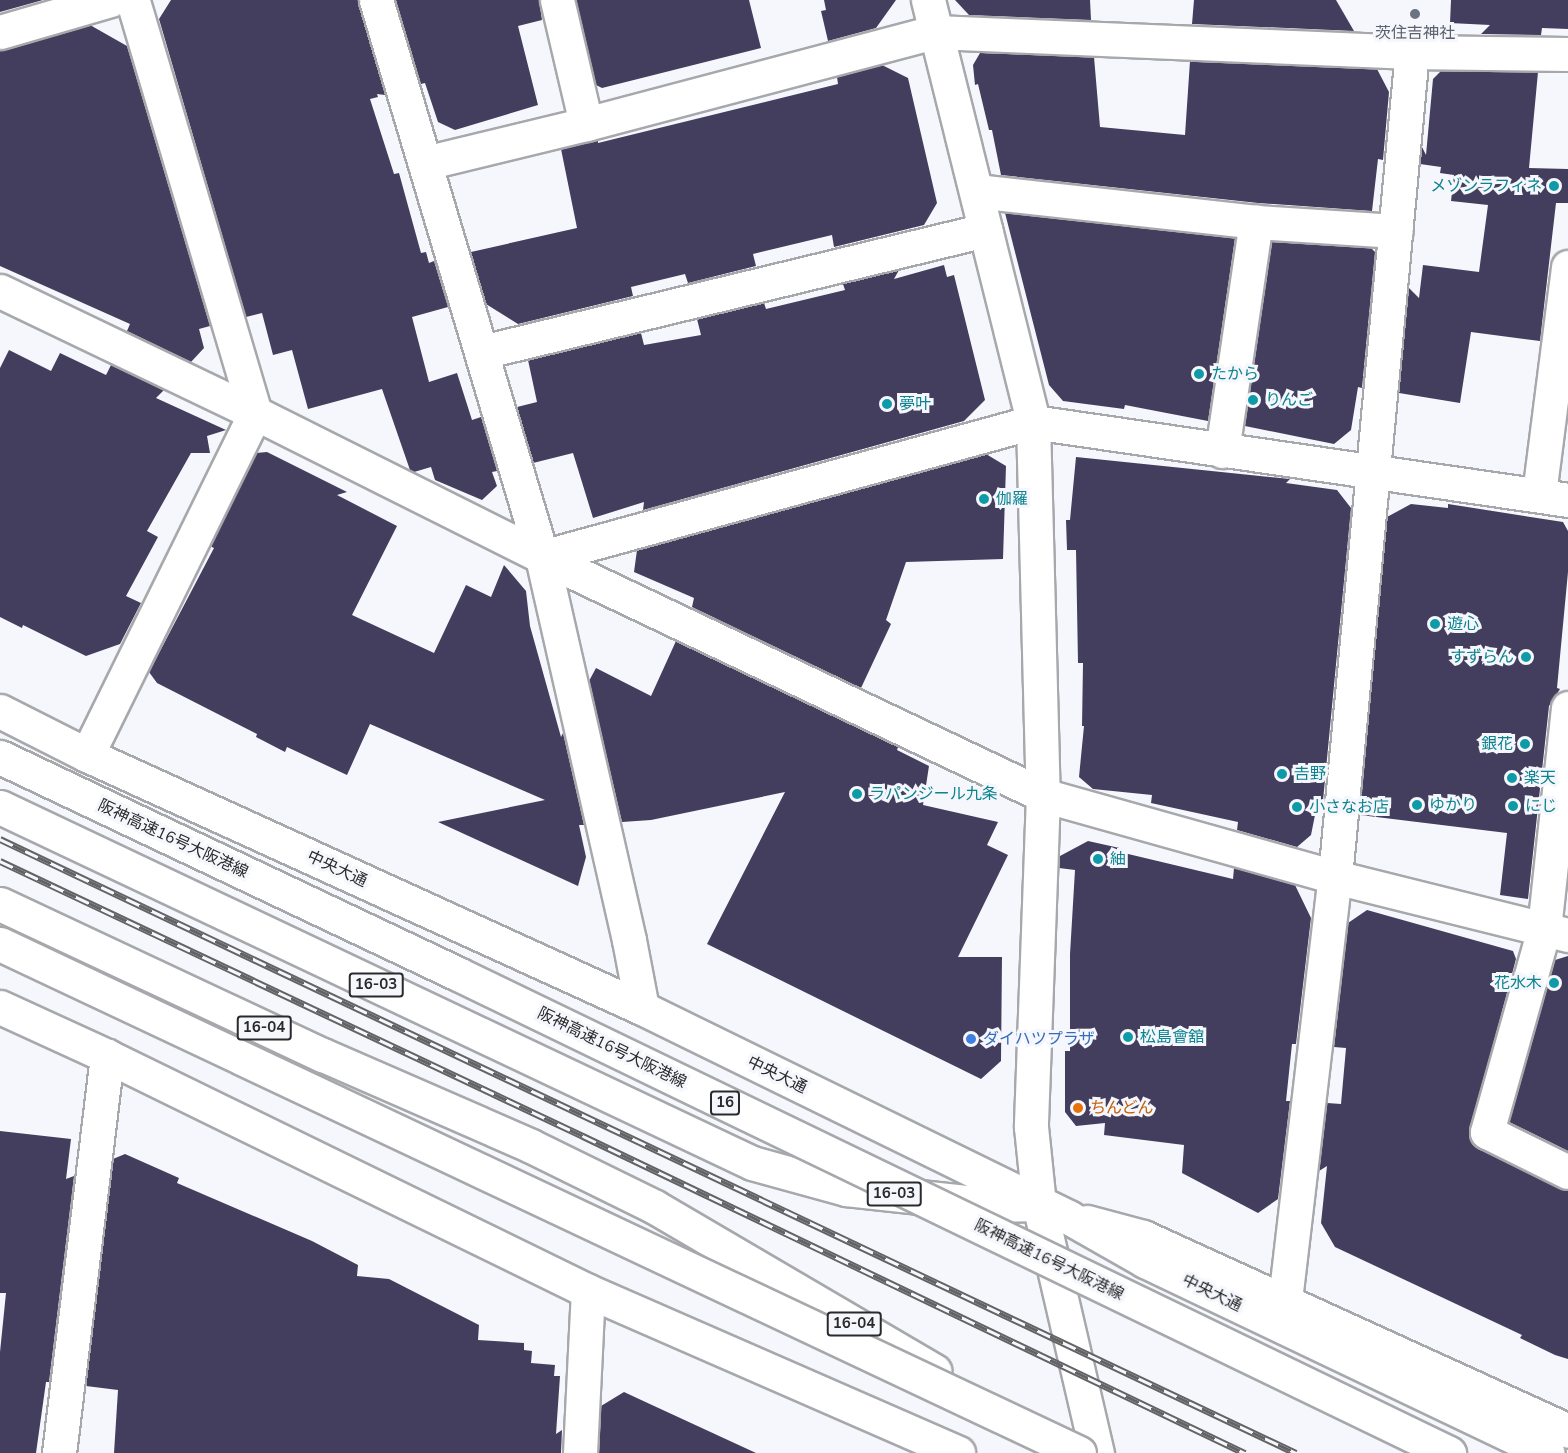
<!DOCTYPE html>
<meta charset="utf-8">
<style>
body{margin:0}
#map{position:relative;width:1568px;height:1453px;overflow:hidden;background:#f5f7fc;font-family:"Nunito Sans","Noto Sans JP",sans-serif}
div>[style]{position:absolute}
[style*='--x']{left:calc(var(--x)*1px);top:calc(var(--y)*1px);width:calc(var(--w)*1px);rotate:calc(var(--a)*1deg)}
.building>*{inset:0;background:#433e5e}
.roads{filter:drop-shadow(2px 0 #a6a8ac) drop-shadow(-2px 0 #a6a8ac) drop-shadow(0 2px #a6a8ac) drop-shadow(0 -2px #a6a8ac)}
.minor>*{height:33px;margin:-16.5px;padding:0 16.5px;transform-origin:16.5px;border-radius:16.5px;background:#fff}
.tertiary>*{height:33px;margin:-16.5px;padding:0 16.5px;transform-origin:16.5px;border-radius:16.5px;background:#fff}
.primary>*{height:33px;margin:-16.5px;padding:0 16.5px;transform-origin:16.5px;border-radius:16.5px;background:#fff}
.motorway>*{height:33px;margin:-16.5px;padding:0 16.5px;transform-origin:16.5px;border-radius:16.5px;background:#fff}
.rail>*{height:7px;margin-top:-3.5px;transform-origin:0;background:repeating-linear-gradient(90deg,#f5f7fc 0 14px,#636366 0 28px);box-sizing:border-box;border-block:2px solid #636366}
.bridges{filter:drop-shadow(2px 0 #a6a8ac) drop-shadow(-2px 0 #a6a8ac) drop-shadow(0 2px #a6a8ac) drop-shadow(0 -2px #a6a8ac)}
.motorway-bridge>*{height:33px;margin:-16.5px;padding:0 16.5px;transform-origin:16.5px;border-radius:16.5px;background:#fff}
.dots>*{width:16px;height:16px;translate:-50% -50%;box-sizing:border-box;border:3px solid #f5f7fc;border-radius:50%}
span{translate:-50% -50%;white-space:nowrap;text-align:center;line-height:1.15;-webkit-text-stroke:6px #f5f7fc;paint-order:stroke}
.shield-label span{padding:2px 4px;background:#f5f7fc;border:2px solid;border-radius:4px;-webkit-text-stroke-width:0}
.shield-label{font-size:15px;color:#2a2a2c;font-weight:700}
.worship-label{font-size:16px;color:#5b616d}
.culture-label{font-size:16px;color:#0d838f}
.right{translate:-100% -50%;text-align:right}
.left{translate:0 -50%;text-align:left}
.street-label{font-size:16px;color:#2a2a2c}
.shop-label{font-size:16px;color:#366cbe}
.food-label{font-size:16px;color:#c56008}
</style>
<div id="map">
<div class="building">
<i style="clip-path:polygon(0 0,43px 0,0 12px)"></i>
<i style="clip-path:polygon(171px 0,358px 0,385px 95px,377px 94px,378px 97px,370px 99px,394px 174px,399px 173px,421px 253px,426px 252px,429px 263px,434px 261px,448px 307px,412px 317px,429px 382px,457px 373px,472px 420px,481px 417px,497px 471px,492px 472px,497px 486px,482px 500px,435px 480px,431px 467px,414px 472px,410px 470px,382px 389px,308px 409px,292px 350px,273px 355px,262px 313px,246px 317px,159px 19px)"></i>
<i style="clip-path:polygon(396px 0,539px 0,542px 20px,518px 26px,538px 105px,455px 130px,438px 122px,425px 83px,421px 84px)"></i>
<i style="clip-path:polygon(576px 0,749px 0,761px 48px,602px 88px,596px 85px)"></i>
<i style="clip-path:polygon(824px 0,896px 0,876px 28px,828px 41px,821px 11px,826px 10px)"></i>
<i style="clip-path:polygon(955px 0,1090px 0,1091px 20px,969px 15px)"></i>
<i style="clip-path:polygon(1194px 0,1336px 0,1354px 31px,1192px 24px)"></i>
<i style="clip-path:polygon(1451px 0,1568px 0,1568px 29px,1542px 28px,1541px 35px,1481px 34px,1490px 25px,1450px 23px)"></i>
<i style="clip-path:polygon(90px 25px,127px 46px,210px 326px,199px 329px,204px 348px,191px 362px,127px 331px,130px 324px,0 266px,0 50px)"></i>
<i style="clip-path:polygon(980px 53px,1094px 57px,1100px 127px,1185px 135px,1190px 61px,1377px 69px,1389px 92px,1383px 160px,1378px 159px,1372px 211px,1258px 203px,1001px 175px,992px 130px,989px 130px,978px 84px,975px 85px,973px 65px)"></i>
<i style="clip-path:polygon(882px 65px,908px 78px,937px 203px,924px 225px,834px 247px,832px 235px,753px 254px,756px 266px,688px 283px,685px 274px,631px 287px,633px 296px,518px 324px,486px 304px,471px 252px,577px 228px,561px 149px,598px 140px,598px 143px,838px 84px,837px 77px)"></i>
<i style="clip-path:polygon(1441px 71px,1538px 72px,1529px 168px,1568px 169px,1568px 203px,1556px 203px,1540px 341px,1471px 332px,1460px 403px,1399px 393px,1409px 288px,1419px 298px,1423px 265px,1479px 272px,1488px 205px,1451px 201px,1454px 175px,1440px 173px,1441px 167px,1420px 164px,1422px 147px,1426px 155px,1433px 79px)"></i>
<i style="clip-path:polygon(1005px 213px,1235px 238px,1208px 421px,1125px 405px,1124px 409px,1063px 401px,1049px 385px)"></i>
<i style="clip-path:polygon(1272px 242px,1371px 248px,1375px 252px,1362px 388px,1358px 387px,1351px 430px,1334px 444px,1245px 426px)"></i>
<i style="clip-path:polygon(944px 265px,947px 277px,954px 275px,985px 400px,964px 421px,643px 510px,644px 502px,593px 518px,573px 453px,533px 463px,517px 407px,537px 402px,528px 360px,641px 333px,644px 345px,701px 335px,697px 319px,764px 303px,766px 309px,845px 290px,843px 284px,899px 270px,894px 279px)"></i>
<i style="clip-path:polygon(9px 350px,51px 371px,60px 353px,106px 375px,111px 365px,164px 390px,156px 398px,226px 430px,207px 436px,210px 453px,191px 453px,147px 531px,158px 537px,126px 596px,141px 603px,120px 644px,86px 656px,23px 625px,22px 628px,0 617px,0 368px)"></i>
<i style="clip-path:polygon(267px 452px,347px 492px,337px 495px,397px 526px,352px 615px,434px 653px,466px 585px,491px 597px,504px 565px,526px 591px,530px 626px,561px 737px,563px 733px,584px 825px,579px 825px,586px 857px,578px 886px,438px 822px,545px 800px,370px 724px,347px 775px,287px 747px,285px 752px,256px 737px,257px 734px,157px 683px,149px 672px,214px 548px,210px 546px,256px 453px)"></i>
<i style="clip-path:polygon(986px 454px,1006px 466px,1003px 559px,906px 562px,886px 620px,891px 624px,861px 688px,692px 607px,694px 598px,634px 572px,637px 550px)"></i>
<i style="clip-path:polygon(1076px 457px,1290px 479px,1286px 483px,1337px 490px,1351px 508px,1322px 811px,1316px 810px,1311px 835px,1297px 847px,1237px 830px,1238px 822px,1151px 803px,1152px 795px,1093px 789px,1079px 777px,1084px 726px,1082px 726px,1083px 663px,1078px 663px,1076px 550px,1067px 550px,1066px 520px,1070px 520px)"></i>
<i style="clip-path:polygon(1411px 504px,1448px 508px,1448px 504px,1563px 522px,1568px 531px,1568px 572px,1557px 688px,1560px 689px,1549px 706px,1528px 899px,1500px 895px,1507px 833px,1360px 815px,1387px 517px)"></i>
<i style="clip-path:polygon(676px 641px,898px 747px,897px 750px,929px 766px,923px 805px,998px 822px,987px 845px,1008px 855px,958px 957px,1002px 957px,1001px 1061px,981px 1079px,707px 944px,785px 792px,651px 820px,622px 822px,589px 681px,596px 668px,651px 696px)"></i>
<i style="clip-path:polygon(1088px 841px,1124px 849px,1124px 853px,1233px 879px,1234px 868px,1295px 885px,1311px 918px,1296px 1044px,1292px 1044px,1286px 1101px,1290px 1101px,1278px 1199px,1258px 1213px,1182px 1173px,1184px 1145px,1104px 1135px,1105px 1123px,1076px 1126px,1065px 1112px,1065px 1051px,1070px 1051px,1070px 954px,1075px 870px,1059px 868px,1060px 856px)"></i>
<i style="clip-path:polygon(1367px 910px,1513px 951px,1516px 959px,1469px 1135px,1479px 1149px,1568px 1191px,1568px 1359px,1555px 1355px,1520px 1338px,1522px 1335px,1335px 1247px,1321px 1223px,1327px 1166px,1319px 1171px,1327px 1103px,1341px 1104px,1346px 1048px,1334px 1047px,1348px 923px)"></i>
<i style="clip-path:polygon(1568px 956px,1568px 1151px,1509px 1122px,1555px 960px)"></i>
<i style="clip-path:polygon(0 1131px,71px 1139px,66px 1179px,74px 1176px,49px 1382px,46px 1382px,36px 1453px,0 1453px,0 1352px,6px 1293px,0 1293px)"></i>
<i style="clip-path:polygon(125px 1154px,179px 1178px,177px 1183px,312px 1241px,358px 1265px,357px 1276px,389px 1279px,479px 1325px,478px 1340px,524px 1343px,524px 1350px,532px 1351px,531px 1363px,555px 1365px,554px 1376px,560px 1376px,556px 1434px,562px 1430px,561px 1453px,114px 1453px,118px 1390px,86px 1386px,113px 1159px)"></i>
<i style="clip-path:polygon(624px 1392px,639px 1399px,756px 1453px,599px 1453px,601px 1406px)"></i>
</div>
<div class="roads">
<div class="minor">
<i style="--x:557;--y:0;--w:127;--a:76.8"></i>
<i style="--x:935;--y:32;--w:477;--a:2.4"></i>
<i style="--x:1412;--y:52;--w:156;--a:0.7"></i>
<i style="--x:976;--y:191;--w:282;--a:6.3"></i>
<i style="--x:1256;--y:222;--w:140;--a:3.7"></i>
<i style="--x:0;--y:291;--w:283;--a:25.6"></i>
<i style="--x:255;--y:413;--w:321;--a:26.6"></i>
<i style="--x:542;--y:557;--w:555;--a:25.41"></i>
<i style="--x:1043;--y:795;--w:303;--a:15.7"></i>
<i style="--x:1335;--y:877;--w:240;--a:14"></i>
<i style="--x:1033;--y:422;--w:541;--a:8.29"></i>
<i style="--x:1222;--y:451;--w:232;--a:-81.6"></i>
<i style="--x:1539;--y:494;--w:229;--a:-82.7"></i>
<i style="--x:1568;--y:708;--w:222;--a:96.2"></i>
<i style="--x:1544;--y:929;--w:211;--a:105.7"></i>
<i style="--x:1487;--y:1132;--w:90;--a:26.3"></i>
<i style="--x:1087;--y:1222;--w:58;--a:15"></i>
<i style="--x:1143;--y:1237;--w:467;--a:24.5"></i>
<i style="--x:59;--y:1453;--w:400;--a:-83.1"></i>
<i style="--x:580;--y:1453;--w:162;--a:-87.2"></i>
</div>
<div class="tertiary">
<i style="--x:376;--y:0;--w:581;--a:73.4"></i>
<i style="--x:542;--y:557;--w:393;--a:77.2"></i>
<i style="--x:629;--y:940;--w:69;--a:79.2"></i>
<i style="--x:928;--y:0;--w:435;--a:76"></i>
<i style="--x:1033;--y:422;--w:373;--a:88.5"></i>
<i style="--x:1043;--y:795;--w:332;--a:92.1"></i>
<i style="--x:1031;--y:1127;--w:77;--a:84.1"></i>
<i style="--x:1039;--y:1204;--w:256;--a:76.9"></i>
<i style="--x:0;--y:32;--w:115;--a:-16.2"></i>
<i style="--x:425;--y:163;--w:166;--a:-13.6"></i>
<i style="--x:586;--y:124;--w:361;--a:-14.8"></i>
<i style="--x:482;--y:352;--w:518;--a:-13.63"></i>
<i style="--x:542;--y:557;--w:509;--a:-15.37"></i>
<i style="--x:87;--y:755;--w:381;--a:-63.8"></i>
<i style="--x:255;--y:413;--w:431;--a:-106.5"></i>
<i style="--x:1285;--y:1300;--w:426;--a:-83.3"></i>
<i style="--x:1335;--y:877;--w:829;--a:-84.67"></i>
</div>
<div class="primary">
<i style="--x:0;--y:711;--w:97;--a:26.8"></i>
<i style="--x:87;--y:755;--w:610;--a:24.51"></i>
<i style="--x:642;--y:1008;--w:475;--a:26.1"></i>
<i style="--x:1068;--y:1217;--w:89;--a:29.7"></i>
<i style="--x:1145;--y:1261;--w:446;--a:25.5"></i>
<i style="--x:0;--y:1007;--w:118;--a:24.6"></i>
<i style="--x:107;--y:1056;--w:535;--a:26.04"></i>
<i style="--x:588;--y:1291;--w:404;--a:23.6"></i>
</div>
<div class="motorway">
<i style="--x:0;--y:807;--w:832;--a:25.33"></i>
<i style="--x:752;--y:1163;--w:98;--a:15.5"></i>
<i style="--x:846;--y:1189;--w:148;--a:6.2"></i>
<i style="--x:993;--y:1205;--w:46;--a:-1.2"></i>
<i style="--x:0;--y:904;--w:357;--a:25.1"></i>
<i style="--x:323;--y:1055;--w:227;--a:23.6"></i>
<i style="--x:531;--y:1146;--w:138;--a:26.2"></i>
<i style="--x:655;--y:1207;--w:324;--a:30.4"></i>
</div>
</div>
<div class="rail">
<i style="--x:0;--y:839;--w:1434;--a:25.35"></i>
<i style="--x:0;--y:861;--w:645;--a:25.25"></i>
<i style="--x:583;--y:1136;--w:734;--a:25.59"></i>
</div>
<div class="bridges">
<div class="motorway-bridge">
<i style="--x:0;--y:757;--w:507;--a:25.35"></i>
<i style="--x:458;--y:974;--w:1101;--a:25.8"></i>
<i style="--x:0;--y:944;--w:1193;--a:25.25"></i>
</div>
</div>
<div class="dots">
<i style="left:1415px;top:14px;background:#6b7280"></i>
<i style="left:1554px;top:186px;background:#0f9aa8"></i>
<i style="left:1199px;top:374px;background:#0f9aa8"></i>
<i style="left:1253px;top:400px;background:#0f9aa8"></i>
<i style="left:887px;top:404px;background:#0f9aa8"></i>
<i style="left:984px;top:499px;background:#0f9aa8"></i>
<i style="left:1435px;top:624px;background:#0f9aa8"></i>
<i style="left:1526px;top:657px;background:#0f9aa8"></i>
<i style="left:1525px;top:744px;background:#0f9aa8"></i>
<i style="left:1282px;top:774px;background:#0f9aa8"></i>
<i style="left:1512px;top:778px;background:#0f9aa8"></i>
<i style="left:857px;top:794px;background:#0f9aa8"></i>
<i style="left:1417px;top:805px;background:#0f9aa8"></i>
<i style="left:1513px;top:806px;background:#0f9aa8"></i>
<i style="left:1297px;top:807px;background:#0f9aa8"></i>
<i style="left:1098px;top:859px;background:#0f9aa8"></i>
<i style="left:1554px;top:983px;background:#0f9aa8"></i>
<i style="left:1128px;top:1037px;background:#0f9aa8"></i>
<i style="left:971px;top:1039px;background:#3f7fe0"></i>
<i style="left:1078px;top:1108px;background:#e8710a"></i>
</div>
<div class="shield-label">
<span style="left:376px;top:985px">16-03</span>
<span style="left:264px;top:1028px">16-04</span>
<span style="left:725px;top:1103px">16</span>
<span style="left:894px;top:1194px">16-03</span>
<span style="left:854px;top:1324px">16-04</span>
</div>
<div class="worship-label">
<span style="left:1415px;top:33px">茨住吉神社</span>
</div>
<div class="culture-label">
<span class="right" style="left:1542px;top:186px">メゾンラフィネ</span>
<span class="left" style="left:1211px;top:374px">たから</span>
<span class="left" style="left:1265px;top:400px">りんご</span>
<span class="left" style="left:899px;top:404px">夢叶</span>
<span class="left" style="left:996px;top:499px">伽羅</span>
<span class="left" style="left:1447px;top:624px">遊心</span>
<span class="right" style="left:1514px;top:657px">すずらん</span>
<span class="right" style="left:1513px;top:744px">銀花</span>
<span class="left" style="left:1294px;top:774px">𠮷野</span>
<span class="left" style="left:1524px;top:778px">楽天</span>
<span class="left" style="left:869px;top:794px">ラパンジール九条</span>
<span class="left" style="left:1429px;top:805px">ゆかり</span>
<span class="left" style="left:1525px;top:806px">にじ</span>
<span class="left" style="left:1309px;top:807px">小さなお店</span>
<span class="left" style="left:1110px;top:859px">紬</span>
<span class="right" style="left:1542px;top:983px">花水木</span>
<span class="left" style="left:1140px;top:1037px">松島會舘</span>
</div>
<div class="street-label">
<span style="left:173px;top:839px;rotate:25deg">阪神高速16号大阪港線</span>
<span style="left:337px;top:869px;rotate:25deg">中央大通</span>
<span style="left:612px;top:1048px;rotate:26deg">阪神高速16号大阪港線</span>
<span style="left:777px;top:1075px;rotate:26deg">中央大通</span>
<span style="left:1049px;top:1260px;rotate:26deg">阪神高速16号大阪港線</span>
<span style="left:1212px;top:1293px;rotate:26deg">中央大通</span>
</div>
<div class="shop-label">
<span class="left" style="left:983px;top:1039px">ダイハツプラザ</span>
</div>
<div class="food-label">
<span class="left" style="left:1090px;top:1108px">ちんどん</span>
</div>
</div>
